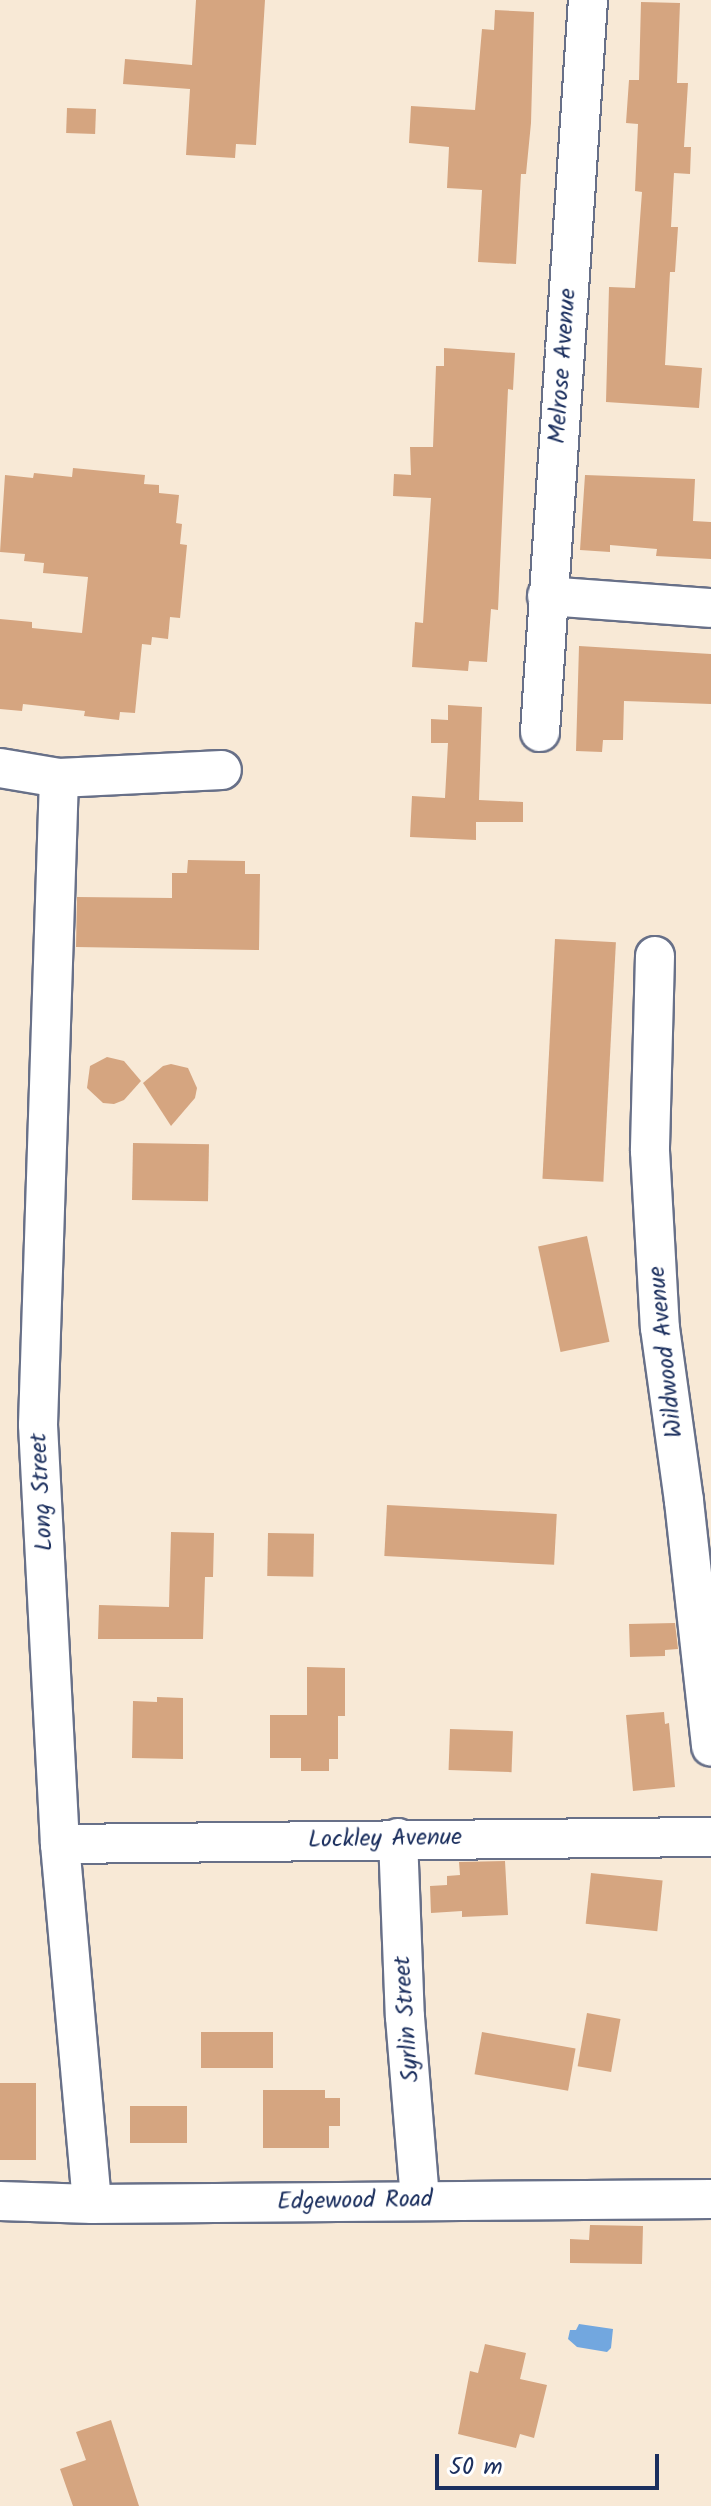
<!DOCTYPE html>
<style>
body{margin:0}
#map{position:relative;width:711px;height:2506px;overflow:hidden;background:#f8e9d6;font-family:Kalam,sans-serif}
div>[style]{position:absolute}
[style*='--x']{left:calc(var(--x)*1px);top:calc(var(--y)*1px);width:calc(var(--w)*1px);rotate:calc(var(--a)*1deg)}
.water>*{inset:0;background:#72a7df}
.building>*{inset:0;background:#d5a580;transform-origin:0 0}
.roads{filter:drop-shadow(2px 0 #687088) drop-shadow(-2px 0 #687088) drop-shadow(0 2px #687088) drop-shadow(0 -2px #687088)}
.minor>*{height:38px;margin:-19px;padding:0 19px;transform-origin:19px;border-radius:19px;background:#fff}
span{translate:-50% -50%;white-space:nowrap;text-align:center;line-height:1.15;-webkit-text-stroke:7px #fff;paint-order:stroke}
.street-label{font-size:24px;color:#1b2f5e}
.scale{position:absolute;left:435px;top:2454px;width:224px;height:36px;box-sizing:border-box;border:4px solid #1b2f5e;border-top:0;padding-left:10px;font-size:24px;line-height:28px;white-space:nowrap;color:#1b2f5e;-webkit-text-stroke:6px #fff;paint-order:stroke}
</style>
<div id="map">
<div class="water">
<i style="clip-path:polygon(579px 2324px,613px 2329px,611px 2348px,607px 2352px,577px 2347px,568px 2339px,570px 2330px,576px 2330px)"></i>
</div>
<div class="building">
<i style="clip-path:polygon(196px 0,265px 0,256px 145px,236px 144px,235px 158px,186px 155px,190px 89px,123px 84px,125px 59px,192px 65px)"></i>
<i style="clip-path:polygon(641px 2px,680px 3px,677px 83px,688px 83px,684px 147px,691px 147px,690px 174px,674px 173px,671px 227px,678px 227px,675px 272px,670px 272px,665px 365px,702px 368px,699px 408px,606px 402px,609px 287px,635px 288px,642px 192px,635px 191px,638px 124px,626px 123px,629px 80px,639px 80px)"></i>
<i style="clip-path:polygon(495px 10px,534px 12px,531px 123px,526px 174px,521px 174px,516px 264px,478px 262px,482px 190px,447px 188px,449px 147px,409px 143px,411px 106px,475px 110px,482px 29px,494px 30px)"></i>
<i style="left:67px;top:108px;width:29px;height:25px;rotate:2deg"></i>
<i style="clip-path:polygon(444px 348px,515px 353px,513px 390px,508px 389px,498px 610px,491px 609px,487px 662px,469px 661px,468px 671px,412px 667px,415px 622px,423px 623px,431px 498px,393px 496px,394px 474px,411px 475px,410px 447px,433px 447px,436px 366px,444px 366px)"></i>
<i style="clip-path:polygon(73px 468px,145px 475px,144px 484px,159px 485px,159px 493px,179px 495px,176px 523px,182px 524px,180px 544px,187px 545px,180px 618px,170px 617px,168px 639px,152px 637px,151px 645px,142px 644px,135px 713px,120px 712px,119px 720px,84px 716px,85px 711px,23px 704px,22px 711px,0 709px,0 619px,32px 622px,32px 628px,82px 633px,88px 577px,43px 573px,44px 563px,24px 561px,25px 554px,0 552px,5px 475px,33px 478px,34px 473px,72px 477px)"></i>
<i style="clip-path:polygon(585px 475px,695px 479px,693px 521px,711px 522px,711px 559px,656px 556px,657px 549px,610px 545px,610px 552px,580px 550px)"></i>
<i style="clip-path:polygon(579px 646px,711px 654px,711px 704px,624px 701px,623px 740px,603px 740px,602px 752px,576px 751px)"></i>
<i style="clip-path:polygon(448px 705px,482px 707px,479px 800px,523px 802px,523px 822px,476px 822px,476px 840px,410px 837px,412px 796px,445px 798px,448px 743px,431px 743px,431px 719px,448px 720px)"></i>
<i style="clip-path:polygon(188px 860px,245px 861px,245px 874px,260px 874px,259px 950px,76px 947px,77px 897px,172px 898px,172px 873px,187px 873px)"></i>
<i style="left:555px;top:939px;width:61px;height:240px;rotate:3deg"></i>
<i style="clip-path:polygon(107px 1057px,124px 1061px,141px 1081px,124px 1100px,114px 1104px,103px 1103px,87px 1088px,90px 1066px)"></i>
<i style="clip-path:polygon(171px 1064px,188px 1068px,197px 1088px,195px 1098px,171px 1126px,143px 1083px,163px 1066px)"></i>
<i style="left:133px;top:1143px;width:76px;height:57px;rotate:1deg"></i>
<i style="left:587px;top:1236px;width:108px;height:50px;rotate:78deg"></i>
<i style="left:387px;top:1505px;width:170px;height:51px;rotate:3deg"></i>
<i style="clip-path:polygon(171px 1532px,214px 1533px,213px 1577px,205px 1577px,203px 1639px,98px 1639px,99px 1605px,169px 1607px)"></i>
<i style="left:268px;top:1533px;width:46px;height:43px;rotate:1deg"></i>
<i style="clip-path:polygon(675px 1623px,678px 1649px,665px 1650px,665px 1656px,630px 1657px,629px 1624px)"></i>
<i style="clip-path:polygon(307px 1667px,345px 1668px,345px 1716px,338px 1716px,338px 1759px,329px 1759px,329px 1771px,301px 1771px,301px 1758px,270px 1758px,270px 1715px,307px 1715px)"></i>
<i style="clip-path:polygon(157px 1697px,183px 1698px,183px 1759px,132px 1758px,133px 1701px,157px 1702px)"></i>
<i style="clip-path:polygon(664px 1712px,665px 1724px,669px 1723px,675px 1787px,633px 1791px,626px 1715px)"></i>
<i style="left:450px;top:1729px;width:63px;height:41px;rotate:2deg"></i>
<i style="clip-path:polygon(505px 1861px,508px 1915px,462px 1917px,462px 1911px,431px 1913px,430px 1886px,447px 1885px,447px 1876px,460px 1875px,459px 1862px)"></i>
<i style="left:591px;top:1873px;width:72px;height:51px;rotate:6deg"></i>
<i style="left:587px;top:2013px;width:34px;height:54px;rotate:10deg"></i>
<i style="left:201px;top:2032px;width:72px;height:36px"></i>
<i style="left:482px;top:2032px;width:95px;height:43px;rotate:10deg"></i>
<i style="left:0;top:2083px;width:36px;height:77px"></i>
<i style="clip-path:polygon(263px 2090px,325px 2090px,325px 2098px,340px 2098px,340px 2126px,329px 2126px,329px 2148px,263px 2148px)"></i>
<i style="left:130px;top:2106px;width:57px;height:37px"></i>
<i style="clip-path:polygon(590px 2225px,643px 2226px,642px 2264px,570px 2263px,570px 2239px,589px 2240px)"></i>
<i style="clip-path:polygon(485px 2344px,526px 2353px,520px 2379px,547px 2385px,534px 2438px,520px 2434px,516px 2448px,458px 2434px,470px 2371px,478px 2373px)"></i>
<i style="clip-path:polygon(111px 2420px,139px 2506px,73px 2506px,60px 2469px,86px 2460px,76px 2432px)"></i>
</div>
<div class="roads">
<div class="minor">
<i style="--x:547;--y:596;--w:164;--a:4.2"></i>
<i style="--x:540;--y:732;--w:734;--a:-86.25"></i>
<i style="--x:0;--y:768;--w:60;--a:9.6"></i>
<i style="--x:59;--y:778;--w:163;--a:-2.8"></i>
<i style="--x:59;--y:778;--w:647;--a:91.86"></i>
<i style="--x:38;--y:1425;--w:420;--a:87"></i>
<i style="--x:60;--y:1844;--w:361;--a:84.9"></i>
<i style="--x:655;--y:956;--w:195;--a:91.5"></i>
<i style="--x:650;--y:1151;--w:177;--a:86.8"></i>
<i style="--x:660;--y:1328;--w:175;--a:82.1"></i>
<i style="--x:684;--y:1501;--w:247;--a:83.7"></i>
<i style="--x:398;--y:1838;--w:179;--a:87.8"></i>
<i style="--x:405;--y:2017;--w:184;--a:85.3"></i>
<i style="--x:60;--y:1844;--w:651;--a:-0.62"></i>
<i style="--x:0;--y:2201;--w:92;--a:1.9"></i>
<i style="--x:92;--y:2204;--w:619;--a:-0.46"></i>
</div>
</div>
<div class="street-label">
<span style="left:563px;top:366px;rotate:-86deg">Melrose Avenue</span>
<span style="left:666px;top:1352px;rotate:-96deg">Wildwood Avenue</span>
<span style="left:42px;top:1492px;rotate:-93deg">Long Street</span>
<span style="left:385px;top:1839px;rotate:-1deg">Lockley Avenue</span>
<span style="left:407px;top:2019px;rotate:-94deg">Syrlin Street</span>
<span style="left:355px;top:2201px;rotate:-1deg">Edgewood Road</span>
</div>
<div class="scale">50 m</div>
</div>
